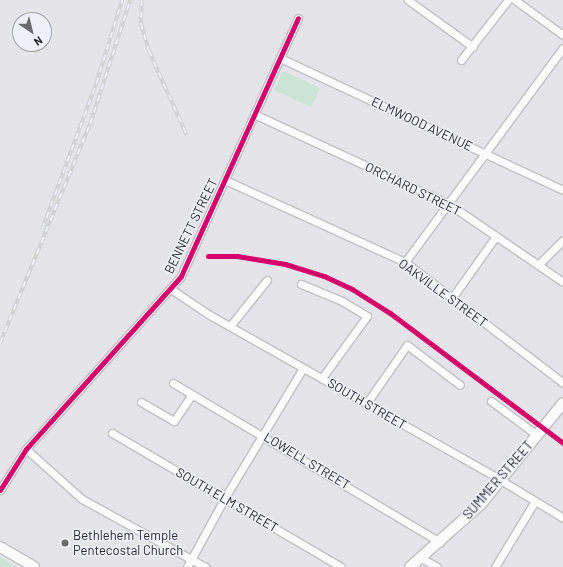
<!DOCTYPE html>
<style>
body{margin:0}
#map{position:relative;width:563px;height:567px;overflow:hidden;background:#e4e4e9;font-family:Barlow,sans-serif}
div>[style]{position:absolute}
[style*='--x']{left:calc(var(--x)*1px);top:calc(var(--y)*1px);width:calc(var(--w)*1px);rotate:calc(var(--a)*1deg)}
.green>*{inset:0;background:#cae4d5;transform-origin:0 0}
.roads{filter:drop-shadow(1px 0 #c1c1c4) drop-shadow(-1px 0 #c1c1c4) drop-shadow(0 1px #c1c1c4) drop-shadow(0 -1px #c1c1c4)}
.street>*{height:7px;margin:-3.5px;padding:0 3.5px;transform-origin:3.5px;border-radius:3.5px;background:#fbfbfc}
.secondary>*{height:10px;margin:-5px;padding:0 5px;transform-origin:5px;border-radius:5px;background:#fbfbfc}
.rail>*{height:3.5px;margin-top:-1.75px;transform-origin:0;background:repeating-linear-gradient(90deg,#eff0f9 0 6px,#d2d2d4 0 12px);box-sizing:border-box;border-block:1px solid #d2d2d4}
.cycleway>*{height:5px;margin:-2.5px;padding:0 2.5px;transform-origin:2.5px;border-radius:2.5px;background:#d6006c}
.dots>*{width:11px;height:11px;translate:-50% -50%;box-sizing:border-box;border:2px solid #eff0f9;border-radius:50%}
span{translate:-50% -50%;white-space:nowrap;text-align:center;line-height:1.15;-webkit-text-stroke:3px #eff0f9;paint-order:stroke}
.street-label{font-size:13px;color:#2a2a2d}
.poi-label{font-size:13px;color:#2a2a2d}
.left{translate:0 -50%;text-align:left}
.north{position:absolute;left:12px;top:12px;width:40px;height:40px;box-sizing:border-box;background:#eff0f9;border:1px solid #a0a1a7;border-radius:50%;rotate:145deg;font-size:11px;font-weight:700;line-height:16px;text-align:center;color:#2a2a2d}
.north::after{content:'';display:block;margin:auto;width:14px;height:18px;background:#6b6b6f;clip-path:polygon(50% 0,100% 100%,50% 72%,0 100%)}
</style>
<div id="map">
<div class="green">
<i style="left:283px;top:71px;width:41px;height:21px;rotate:25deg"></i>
<i style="clip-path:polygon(0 557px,16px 567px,0 567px)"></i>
</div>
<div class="roads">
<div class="street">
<i style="--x:408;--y:0;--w:80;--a:35.9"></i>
<i style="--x:515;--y:0;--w:59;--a:36.1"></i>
<i style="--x:280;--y:58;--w:312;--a:25"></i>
<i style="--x:461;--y:60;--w:76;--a:-51.9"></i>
<i style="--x:254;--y:114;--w:215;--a:24.8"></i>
<i style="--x:449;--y:204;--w:138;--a:34.4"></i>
<i style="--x:225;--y:180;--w:198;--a:24.5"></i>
<i style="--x:405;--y:262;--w:199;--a:37.4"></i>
<i style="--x:405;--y:262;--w:266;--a:-53.6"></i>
<i style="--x:538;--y:265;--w:35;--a:-45"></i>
<i style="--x:301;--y:284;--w:44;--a:22.5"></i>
<i style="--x:342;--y:301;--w:29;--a:31"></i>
<i style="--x:367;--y:316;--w:77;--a:126"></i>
<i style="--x:171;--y:289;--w:45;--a:34"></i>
<i style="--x:208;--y:314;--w:329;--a:29.5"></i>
<i style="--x:494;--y:476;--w:81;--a:31.3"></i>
<i style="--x:452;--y:298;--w:76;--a:-54.6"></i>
<i style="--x:230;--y:326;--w:59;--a:-51.2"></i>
<i style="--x:173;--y:383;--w:311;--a:30.8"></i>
<i style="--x:491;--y:401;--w:57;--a:36.5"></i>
<i style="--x:141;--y:402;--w:38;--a:30"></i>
<i style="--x:174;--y:421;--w:32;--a:-56"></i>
<i style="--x:366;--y:404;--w:72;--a:-55.2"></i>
<i style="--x:407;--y:345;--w:66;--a:37"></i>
<i style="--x:112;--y:433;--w:265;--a:30.3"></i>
<i style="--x:26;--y:449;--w:75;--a:41.8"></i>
<i style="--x:82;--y:499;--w:141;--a:28.9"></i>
<i style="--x:0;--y:490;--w:49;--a:-57.6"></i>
<i style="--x:26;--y:449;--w:232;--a:-48.1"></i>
<i style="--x:181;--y:276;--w:283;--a:-65.6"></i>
<i style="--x:424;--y:556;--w:4;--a:76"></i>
<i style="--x:425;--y:560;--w:14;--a:30"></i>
<i style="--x:187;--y:567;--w:77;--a:-61.4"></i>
<i style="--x:224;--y:499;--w:153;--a:-58.9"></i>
<i style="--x:495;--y:567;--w:77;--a:-58.8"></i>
</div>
<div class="secondary">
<i style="--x:0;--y:547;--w:39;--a:30"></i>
<i style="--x:410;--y:567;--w:95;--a:-41.6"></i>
<i style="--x:481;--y:504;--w:130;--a:-50.9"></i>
</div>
</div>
<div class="rail">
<i style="--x:142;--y:0;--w:23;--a:92"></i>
<i style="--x:141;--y:23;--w:29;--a:74"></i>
<i style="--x:149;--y:51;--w:92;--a:65.7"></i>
<i style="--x:42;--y:229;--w:155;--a:-69.6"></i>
<i style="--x:96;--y:84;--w:88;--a:-72.8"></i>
<i style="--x:0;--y:343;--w:237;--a:-67.7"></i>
<i style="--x:90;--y:124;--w:130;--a:-72.1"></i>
</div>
<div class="cycleway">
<i style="--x:208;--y:256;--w:29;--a:0"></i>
<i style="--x:237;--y:256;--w:49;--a:9.5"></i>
<i style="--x:285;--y:264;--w:41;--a:17.1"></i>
<i style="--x:324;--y:276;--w:31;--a:25"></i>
<i style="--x:352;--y:289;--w:45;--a:32.3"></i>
<i style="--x:390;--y:313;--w:216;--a:36.9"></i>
<i style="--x:0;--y:490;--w:49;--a:-57.6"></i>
<i style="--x:26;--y:449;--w:232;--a:-48.1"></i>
<i style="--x:181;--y:276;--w:283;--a:-65.6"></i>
</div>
<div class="dots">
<i style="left:65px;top:543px;background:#6b6b6f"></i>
</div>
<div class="street-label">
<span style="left:422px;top:124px;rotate:25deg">ELMWOOD AVENUE</span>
<span style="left:413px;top:189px;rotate:26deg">ORCHARD STREET</span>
<span style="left:191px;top:226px;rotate:-64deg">BENNETT STREET</span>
<span style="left:443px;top:293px;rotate:36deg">OAKVILLE STREET</span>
<span style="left:367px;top:404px;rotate:30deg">SOUTH STREET</span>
<span style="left:307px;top:461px;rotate:31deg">LOWELL STREET</span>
<span style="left:498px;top:480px;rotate:-49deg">SUMMER STREET</span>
<span style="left:227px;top:500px;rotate:30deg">SOUTH ELM STREET</span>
</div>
<div class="poi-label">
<span class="left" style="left:73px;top:543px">Bethlehem Temple<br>Pentecostal Church</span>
</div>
<div class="north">N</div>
</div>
